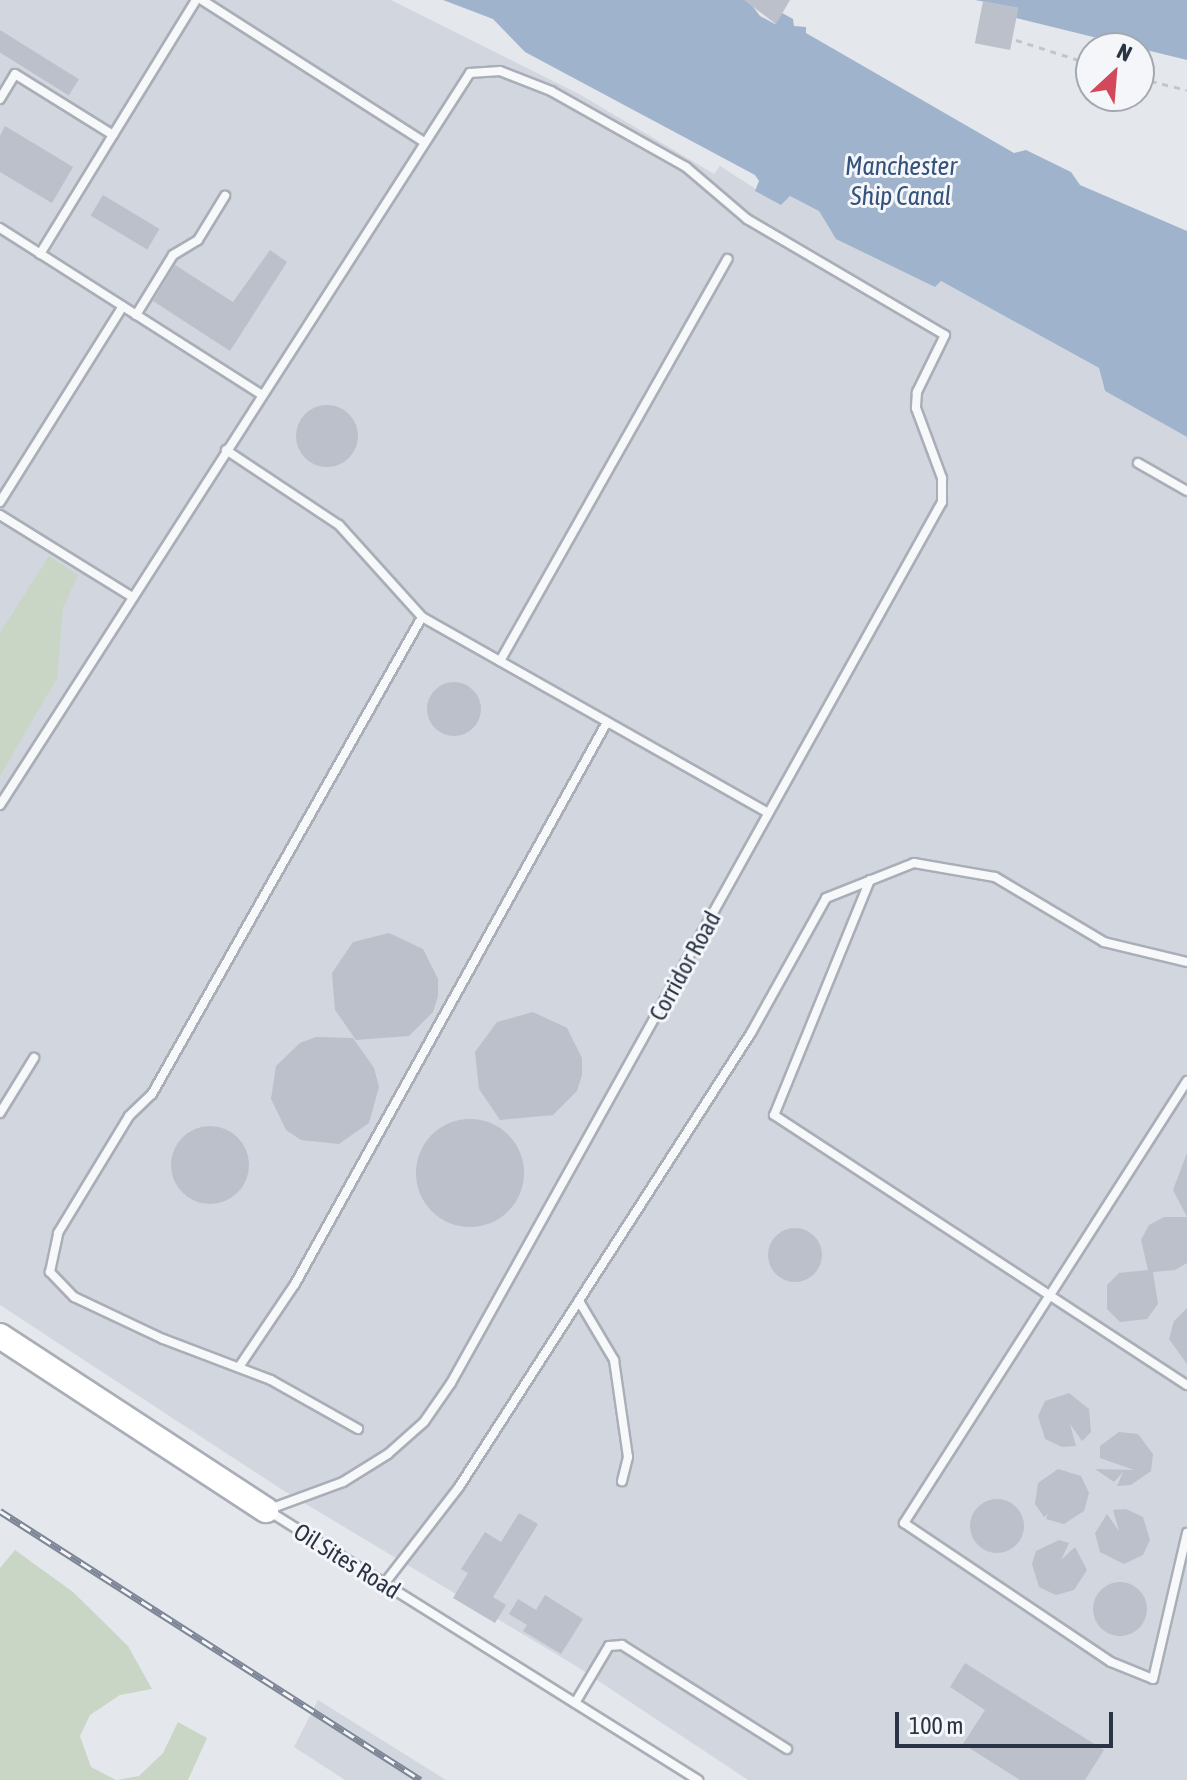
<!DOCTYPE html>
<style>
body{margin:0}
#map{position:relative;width:1187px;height:1780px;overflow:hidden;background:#e4e7ec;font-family:"Asap Condensed",sans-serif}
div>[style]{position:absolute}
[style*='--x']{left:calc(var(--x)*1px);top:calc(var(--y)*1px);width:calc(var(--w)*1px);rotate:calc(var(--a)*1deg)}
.built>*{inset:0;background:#d2d6de}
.green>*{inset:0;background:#c9d6c5}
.water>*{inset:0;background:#9fb4cc}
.building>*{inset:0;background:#bbc0ca;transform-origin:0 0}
.round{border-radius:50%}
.path>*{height:3px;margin-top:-1.5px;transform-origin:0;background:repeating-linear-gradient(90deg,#c2c5cb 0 6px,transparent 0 12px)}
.roads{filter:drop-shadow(2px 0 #a9aeb7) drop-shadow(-2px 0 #a9aeb7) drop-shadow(0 2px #a9aeb7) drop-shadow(0 -2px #a9aeb7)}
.lane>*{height:8px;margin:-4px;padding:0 4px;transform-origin:4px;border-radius:4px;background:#f7f8fa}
.secondary>*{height:24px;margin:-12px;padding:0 12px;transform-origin:12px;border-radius:12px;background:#fff}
.rail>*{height:7px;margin-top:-3.5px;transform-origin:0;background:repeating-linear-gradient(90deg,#f4f6f9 0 12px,#7d8696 0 24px);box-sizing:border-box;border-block:2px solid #7d8696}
span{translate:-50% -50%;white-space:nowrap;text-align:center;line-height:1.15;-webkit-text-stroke:6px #f4f6f9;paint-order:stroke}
.street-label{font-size:24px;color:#2b3445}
.water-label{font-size:26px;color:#34527a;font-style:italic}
.north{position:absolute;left:1075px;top:32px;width:80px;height:80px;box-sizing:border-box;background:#f4f6f9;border:2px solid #a4a8b1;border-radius:50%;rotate:26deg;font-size:22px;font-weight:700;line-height:32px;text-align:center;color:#2b3445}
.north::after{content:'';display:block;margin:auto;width:28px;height:36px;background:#d1495b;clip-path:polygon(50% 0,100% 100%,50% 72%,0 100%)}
.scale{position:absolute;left:895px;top:1712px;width:218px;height:36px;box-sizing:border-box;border:4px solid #2b3445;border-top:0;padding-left:10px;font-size:24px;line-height:28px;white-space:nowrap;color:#2b3445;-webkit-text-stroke:6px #f4f6f9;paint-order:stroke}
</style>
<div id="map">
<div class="built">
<i style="clip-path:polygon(0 0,391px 0,579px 94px,714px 174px,720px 166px,781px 205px,790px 196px,819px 210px,832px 233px,941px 281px,1099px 368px,1105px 391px,1187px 437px,1187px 1780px,748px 1780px,576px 1666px,281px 1489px,0 1305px)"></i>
<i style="clip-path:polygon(318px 1700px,446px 1780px,345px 1780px,294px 1747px)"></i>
</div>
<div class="green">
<i style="clip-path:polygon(49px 556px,78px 575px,63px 608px,57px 678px,0 776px,0 633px)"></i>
<i style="clip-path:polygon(15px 1550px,73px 1592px,128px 1646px,152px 1689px,120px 1695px,90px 1715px,80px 1736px,91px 1767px,116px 1780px,0 1780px,0 1568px)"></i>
<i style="clip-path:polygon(178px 1722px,207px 1738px,188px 1780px,117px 1780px,139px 1776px,163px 1753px)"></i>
</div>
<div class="water">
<i style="clip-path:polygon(443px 0,748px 0,760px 16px,775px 24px,782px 13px,793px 19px,794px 26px,806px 27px,806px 33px,1014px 153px,1026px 150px,1071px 172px,1080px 185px,1187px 231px,1187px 437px,1105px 391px,1099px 368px,941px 281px,935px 287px,836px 239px,819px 211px,790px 196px,781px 205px,755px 191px,759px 181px,755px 175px,525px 52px,493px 19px)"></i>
<i style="clip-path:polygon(975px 0,1187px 0,1187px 60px,1016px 18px,1018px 8px)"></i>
</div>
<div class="building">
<i style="clip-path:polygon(744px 0,790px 0,776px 24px)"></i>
<i style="left:983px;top:1px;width:36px;height:43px;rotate:11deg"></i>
<i style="left:0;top:30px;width:93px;height:19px;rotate:32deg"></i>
<i style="clip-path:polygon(5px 126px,73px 167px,52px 203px,0 172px,0 136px)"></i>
<i style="left:103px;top:195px;width:66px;height:24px;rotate:31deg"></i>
<i style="clip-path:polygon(270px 250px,287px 262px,230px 351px,153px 301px,175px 265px,233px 302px)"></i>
<i class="round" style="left:296px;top:405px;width:62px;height:62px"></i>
<i class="round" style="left:427px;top:682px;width:54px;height:54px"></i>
<i style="clip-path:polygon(389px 933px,423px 949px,438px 979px,438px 996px,433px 1012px,409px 1036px,356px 1040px,335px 1010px,332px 973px,353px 942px)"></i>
<i style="clip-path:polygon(533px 1012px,567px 1028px,582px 1058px,582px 1075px,577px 1091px,553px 1115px,500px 1120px,479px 1089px,475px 1052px,497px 1022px)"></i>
<i style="clip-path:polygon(316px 1037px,353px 1038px,374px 1068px,379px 1087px,369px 1123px,339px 1144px,301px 1140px,286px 1130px,271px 1099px,276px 1066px,300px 1043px)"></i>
<i class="round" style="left:416px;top:1119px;width:108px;height:108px"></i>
<i class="round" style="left:171px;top:1126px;width:78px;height:78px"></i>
<i style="clip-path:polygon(1187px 1153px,1187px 1217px,1173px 1190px)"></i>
<i style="clip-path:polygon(1164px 1217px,1187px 1217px,1187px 1263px,1175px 1270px,1153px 1272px,1158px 1304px,1147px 1319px,1120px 1322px,1107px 1309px,1107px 1285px,1119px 1273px,1148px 1270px,1141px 1240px,1149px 1225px)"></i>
<i class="round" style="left:768px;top:1228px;width:54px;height:54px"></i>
<i style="clip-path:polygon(1187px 1308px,1187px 1364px,1169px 1339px,1174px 1321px)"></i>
<i style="clip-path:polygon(1069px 1393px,1089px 1409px,1091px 1432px,1082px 1441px,1070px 1424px,1076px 1446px,1062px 1447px,1045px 1439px,1038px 1416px,1045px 1401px)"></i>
<i style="clip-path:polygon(1119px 1432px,1138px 1434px,1153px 1454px,1151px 1471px,1131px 1485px,1117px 1486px,1123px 1472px,1114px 1482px,1095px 1469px,1134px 1470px,1100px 1458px,1100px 1446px)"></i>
<i style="clip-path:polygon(1058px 1469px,1081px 1476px,1089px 1493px,1084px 1511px,1064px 1524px,1046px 1519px,1048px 1514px,1044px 1517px,1035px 1504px,1038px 1483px)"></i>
<i class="round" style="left:970px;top:1499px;width:54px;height:54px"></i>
<i style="clip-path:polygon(1126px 1509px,1143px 1517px,1150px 1540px,1143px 1555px,1124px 1564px,1100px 1552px,1095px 1533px,1107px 1514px,1119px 1531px,1113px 1510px)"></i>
<i style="clip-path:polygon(519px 1513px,538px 1524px,493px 1597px,506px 1605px,495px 1623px,453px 1598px,468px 1573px,461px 1569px,485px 1532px,501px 1542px)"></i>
<i style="clip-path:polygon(1059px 1540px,1069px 1543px,1061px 1560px,1075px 1547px,1087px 1570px,1074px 1590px,1056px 1595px,1039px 1587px,1032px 1564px,1036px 1551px)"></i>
<i class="round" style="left:1093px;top:1582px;width:54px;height:54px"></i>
<i style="clip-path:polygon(545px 1595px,583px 1619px,561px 1654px,523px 1631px,527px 1625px,509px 1614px,518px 1599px,536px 1610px)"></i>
<i style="clip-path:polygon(965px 1663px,1104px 1750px,1085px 1780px,1020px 1780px,963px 1744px,985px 1710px,950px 1687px)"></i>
</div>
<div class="path">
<i style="--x:1016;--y:40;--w:79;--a:17.7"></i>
<i style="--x:1139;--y:78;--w:49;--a:14"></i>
</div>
<div class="roads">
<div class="lane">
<i style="--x:202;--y:0;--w:264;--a:32.6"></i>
<i style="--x:0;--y:99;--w:29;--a:-59"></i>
<i style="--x:15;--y:74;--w:115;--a:31.9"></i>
<i style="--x:113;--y:135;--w:158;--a:-58.4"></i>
<i style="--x:0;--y:228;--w:311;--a:32.5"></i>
<i style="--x:40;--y:254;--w:140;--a:-58.5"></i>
<i style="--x:136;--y:315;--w:70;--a:-58.3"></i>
<i style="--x:173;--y:255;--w:29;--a:-31"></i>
<i style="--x:198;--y:240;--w:52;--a:-58.5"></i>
<i style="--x:226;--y:450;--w:136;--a:33.6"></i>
<i style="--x:339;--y:525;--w:124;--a:47.9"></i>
<i style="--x:422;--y:617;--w:398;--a:29.5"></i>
<i style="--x:1138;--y:463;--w:56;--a:29.7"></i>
<i style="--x:0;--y:502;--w:231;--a:-57.9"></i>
<i style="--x:0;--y:515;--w:155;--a:31.8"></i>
<i style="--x:500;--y:661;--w:462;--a:-60.5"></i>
<i style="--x:0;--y:805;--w:870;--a:-57.3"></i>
<i style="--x:470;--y:73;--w:30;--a:-4"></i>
<i style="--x:500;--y:71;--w:55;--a:21.4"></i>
<i style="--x:551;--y:91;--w:155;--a:29.4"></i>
<i style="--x:686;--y:167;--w:80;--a:40.4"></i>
<i style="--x:747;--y:219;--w:229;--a:30.4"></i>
<i style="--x:945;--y:335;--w:64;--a:116.2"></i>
<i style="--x:917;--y:392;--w:16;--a:94"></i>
<i style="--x:916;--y:408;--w:75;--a:69.6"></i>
<i style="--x:942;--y:478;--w:24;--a:90"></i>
<i style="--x:942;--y:502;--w:1009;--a:119.13"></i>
<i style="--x:451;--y:1383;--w:47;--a:124.7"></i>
<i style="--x:424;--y:1422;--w:48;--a:138.4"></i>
<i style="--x:388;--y:1454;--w:53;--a:148.1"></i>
<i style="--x:343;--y:1482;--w:81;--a:159.8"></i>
<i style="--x:870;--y:880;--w:254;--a:112.2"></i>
<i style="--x:774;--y:1115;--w:493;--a:33.2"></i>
<i style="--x:1187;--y:1081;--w:525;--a:122.63"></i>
<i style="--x:904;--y:1523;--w:249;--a:33.9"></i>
<i style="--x:1111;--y:1662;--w:45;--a:22"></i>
<i style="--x:1153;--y:1679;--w:150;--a:-76.9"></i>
<i style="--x:0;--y:1113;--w:65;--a:-58.3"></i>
<i style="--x:579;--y:1301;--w:69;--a:59.3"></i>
<i style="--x:614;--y:1360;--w:98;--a:81.8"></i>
<i style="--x:628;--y:1457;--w:25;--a:104"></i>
<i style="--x:239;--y:1367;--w:100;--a:-56"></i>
<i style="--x:295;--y:1284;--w:643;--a:-60.96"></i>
<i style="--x:358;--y:1429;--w:100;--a:-150.6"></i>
<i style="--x:271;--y:1380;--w:116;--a:-159.2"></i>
<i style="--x:163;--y:1339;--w:98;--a:-154.7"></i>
<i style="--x:74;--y:1297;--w:35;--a:-134"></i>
<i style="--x:50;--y:1272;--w:40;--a:-78"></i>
<i style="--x:58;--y:1233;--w:137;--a:-58.7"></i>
<i style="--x:129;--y:1116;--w:32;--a:-44"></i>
<i style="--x:152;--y:1094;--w:548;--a:-60.49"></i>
<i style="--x:267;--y:1510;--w:509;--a:32.07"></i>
<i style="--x:384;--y:1584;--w:123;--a:-52.3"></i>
<i style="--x:459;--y:1487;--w:540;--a:-57.25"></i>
<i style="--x:751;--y:1033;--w:154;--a:-60.9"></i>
<i style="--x:826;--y:898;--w:95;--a:-21.7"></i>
<i style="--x:914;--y:863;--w:82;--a:9.8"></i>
<i style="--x:995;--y:877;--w:127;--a:30.8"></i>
<i style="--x:1104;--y:942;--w:85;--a:13.5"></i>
<i style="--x:575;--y:1703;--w:66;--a:-59.2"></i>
<i style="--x:609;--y:1646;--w:13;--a:-4"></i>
<i style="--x:622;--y:1645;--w:195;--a:32.2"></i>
</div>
<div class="secondary">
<i style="--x:0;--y:1336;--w:318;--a:33.2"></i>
</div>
</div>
<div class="rail">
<i style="--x:0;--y:1511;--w:499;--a:32.6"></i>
</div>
<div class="street-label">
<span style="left:685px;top:966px;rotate:-61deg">Corridor Road</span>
<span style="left:347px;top:1561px;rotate:32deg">Oil Sites Road</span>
</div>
<div class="water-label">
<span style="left:901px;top:182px">Manchester<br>Ship Canal</span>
</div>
<div class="north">N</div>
<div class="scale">100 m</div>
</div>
